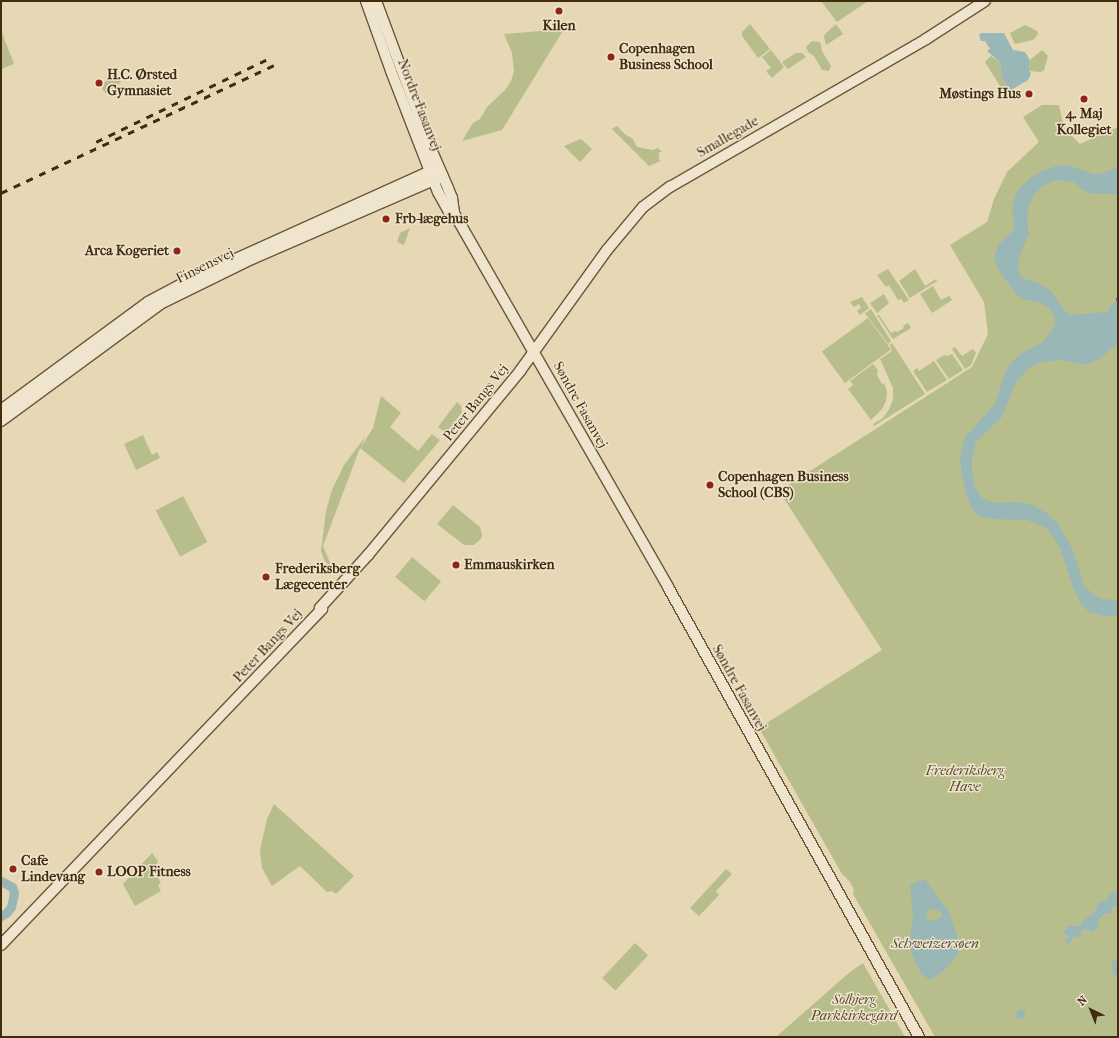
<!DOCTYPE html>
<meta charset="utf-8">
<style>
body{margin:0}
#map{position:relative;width:1119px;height:1038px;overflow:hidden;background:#e6d7b5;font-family:"IM FELL French Canon",serif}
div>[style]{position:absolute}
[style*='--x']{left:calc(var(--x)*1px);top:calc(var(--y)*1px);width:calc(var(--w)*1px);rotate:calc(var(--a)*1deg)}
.green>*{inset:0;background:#b7be8c;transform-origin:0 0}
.water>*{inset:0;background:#99b7b7}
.canal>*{height:9px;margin:-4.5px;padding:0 4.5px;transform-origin:4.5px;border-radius:4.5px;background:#99b7b7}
.ferry>*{height:1px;margin-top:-0.5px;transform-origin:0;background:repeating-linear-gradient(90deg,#574f38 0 5px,transparent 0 9px)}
.roads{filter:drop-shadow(1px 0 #6a5738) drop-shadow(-1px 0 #6a5738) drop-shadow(0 1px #6a5738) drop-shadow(0 -1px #6a5738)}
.tertiary>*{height:10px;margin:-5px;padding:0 5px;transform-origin:5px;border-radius:5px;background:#efe5cf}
.rail>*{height:2.5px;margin-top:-1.25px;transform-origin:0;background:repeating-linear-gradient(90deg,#412c0e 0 7px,transparent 0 14px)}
.dots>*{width:11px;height:11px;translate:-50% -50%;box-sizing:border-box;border:2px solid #efe5cf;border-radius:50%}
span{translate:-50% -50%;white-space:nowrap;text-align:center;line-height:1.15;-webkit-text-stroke:3px #efe5cf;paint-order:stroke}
.poi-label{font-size:14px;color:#412c0e;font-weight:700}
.left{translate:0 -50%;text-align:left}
.right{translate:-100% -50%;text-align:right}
.street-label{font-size:14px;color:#412c0e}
.park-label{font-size:14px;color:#594927;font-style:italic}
.water-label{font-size:15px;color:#574f38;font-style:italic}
.frame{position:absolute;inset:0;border:2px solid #412c0e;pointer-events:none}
.north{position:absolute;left:1071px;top:990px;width:40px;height:40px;-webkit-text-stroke:3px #efe5cf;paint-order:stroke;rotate:317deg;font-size:11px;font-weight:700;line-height:16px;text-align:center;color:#412c0e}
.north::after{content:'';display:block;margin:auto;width:14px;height:18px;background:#412c0e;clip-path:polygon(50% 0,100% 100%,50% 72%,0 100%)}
</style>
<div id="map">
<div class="green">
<i style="clip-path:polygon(821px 1px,868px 1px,837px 22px)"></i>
<i style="clip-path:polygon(750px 24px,770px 49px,758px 58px,742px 36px,742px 32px)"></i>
<i style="clip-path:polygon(836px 24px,843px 34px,826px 45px,824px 37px,825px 34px)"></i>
<i style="clip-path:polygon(1025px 25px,1037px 31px,1038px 34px,1033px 40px,1015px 44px,1010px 33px)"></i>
<i style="clip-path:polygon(564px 29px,502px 130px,462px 141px,473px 123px,480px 119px,487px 107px,505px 90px,511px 81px,514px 71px,512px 53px,504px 34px)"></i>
<i style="clip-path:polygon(1px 30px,14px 64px,1px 69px)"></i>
<i style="clip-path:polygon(812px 41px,819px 42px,821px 44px,822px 51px,831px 66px,829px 71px,822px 70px,814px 56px,808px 52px,806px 47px)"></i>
<i style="clip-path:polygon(771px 50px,784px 67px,772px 78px,766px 71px,771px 68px,762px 57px)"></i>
<i style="clip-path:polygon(1042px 50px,1048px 56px,1044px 70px,1041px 72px,1029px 71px,1030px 60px)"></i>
<i style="clip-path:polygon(796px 53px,802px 53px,806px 57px,788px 69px,782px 62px)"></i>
<i style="clip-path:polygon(991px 56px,1000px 62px,1002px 78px,1011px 90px,1005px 94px,985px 62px)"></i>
<i style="left:115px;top:74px;width:10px;height:19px;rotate:53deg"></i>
<i style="clip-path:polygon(1042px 105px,1059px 105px,1064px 128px,1080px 144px,1118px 127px,1118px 1037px,935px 1037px,853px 894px,854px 890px,850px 882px,842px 874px,759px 728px,882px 650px,779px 491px,972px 367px,988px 334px,984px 302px,950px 245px,987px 222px,994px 199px,1007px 172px,1039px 142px,1023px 117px)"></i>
<i style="clip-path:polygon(617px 126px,626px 135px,632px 138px,637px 147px,652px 150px,658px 148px,662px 152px,659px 152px,659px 160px,661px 161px,649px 166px,612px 129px)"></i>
<i style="clip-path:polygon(581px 139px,592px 149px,580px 162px,564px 146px)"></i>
<i style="clip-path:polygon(410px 228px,404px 245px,397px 242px,400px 233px)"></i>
<i style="clip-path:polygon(888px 269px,909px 300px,904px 303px,901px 299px,898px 300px,889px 285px,886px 287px,877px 275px)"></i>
<i style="clip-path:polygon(915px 269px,925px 286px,936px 279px,937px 281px,910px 298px,899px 281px)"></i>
<i style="clip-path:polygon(933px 286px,941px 300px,949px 296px,952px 300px,932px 313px,920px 294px)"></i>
<i style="clip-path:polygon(884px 294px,889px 303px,877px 313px,870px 303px)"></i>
<i style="clip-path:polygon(862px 297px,869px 308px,860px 315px,857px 311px,861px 308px,859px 304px,854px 307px,850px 302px)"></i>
<i style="clip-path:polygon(871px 309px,891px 341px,888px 344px,865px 313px)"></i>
<i style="clip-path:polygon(877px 315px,879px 315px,891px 333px,896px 331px,897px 332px,904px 328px,903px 326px,908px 323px,911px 328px,893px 339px)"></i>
<i style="left:868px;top:318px;width:39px;height:57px;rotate:54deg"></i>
<i style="clip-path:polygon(892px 343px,925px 394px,874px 426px,873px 424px,883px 418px,888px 411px,893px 400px,893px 388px,880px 359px,892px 351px,890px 345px)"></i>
<i style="clip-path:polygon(955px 347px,962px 356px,973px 349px,976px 353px,971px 365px,965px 369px,952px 349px)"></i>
<i style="clip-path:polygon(952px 354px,963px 370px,949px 379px,936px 360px,944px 355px,948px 356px)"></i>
<i style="clip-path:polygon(934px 361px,947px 380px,927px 392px,913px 371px,917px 368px,919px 371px)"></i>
<i style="clip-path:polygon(873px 364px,878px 370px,877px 375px,882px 384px,884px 383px,887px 392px,886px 401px,882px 409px,871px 420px,848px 389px,853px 385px,850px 381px)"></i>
<i style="clip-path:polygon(381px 396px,401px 413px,390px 427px,418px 451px,432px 434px,440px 440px,404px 483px,360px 448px,323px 546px,334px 572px,324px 560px,321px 551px,326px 511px,332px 490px,344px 465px,365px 437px,361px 447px,373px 428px)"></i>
<i style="clip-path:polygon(457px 402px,461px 406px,462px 412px,446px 433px,438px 427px)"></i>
<i style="clip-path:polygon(143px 435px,152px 455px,157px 452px,160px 458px,136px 470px,124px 444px)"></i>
<i style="left:183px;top:496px;width:52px;height:31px;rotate:62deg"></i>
<i style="clip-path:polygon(453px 505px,480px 527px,482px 535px,481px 539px,474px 545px,464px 545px,437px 524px)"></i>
<i style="left:412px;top:557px;width:38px;height:26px;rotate:40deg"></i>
<i style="clip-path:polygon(274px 804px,354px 876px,336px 894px,332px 891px,327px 892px,300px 866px,272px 886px,262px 868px,260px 850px,267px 819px)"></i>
<i style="clip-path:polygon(152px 853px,158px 861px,154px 871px,161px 883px,158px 885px,161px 891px,135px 906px,123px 884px)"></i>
<i style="clip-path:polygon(726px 869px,732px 874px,716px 891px,719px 895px,699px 916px,690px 908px)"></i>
<i style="left:635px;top:943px;width:18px;height:48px;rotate:43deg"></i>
<i style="clip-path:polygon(863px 963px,905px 1037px,776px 1037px,850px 972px)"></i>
</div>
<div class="water">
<i style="clip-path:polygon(981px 33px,1004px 33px,1013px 50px,1025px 52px,1030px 60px,1029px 70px,1031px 74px,1028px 80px,1011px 90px,1002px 78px,1000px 62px,987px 51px,990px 49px,985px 41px,981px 41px,979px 35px)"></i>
<i style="clip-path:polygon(1066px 165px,1098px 175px,1118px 167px,1118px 194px,1092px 194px,1082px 189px,1076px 183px,1064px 180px,1053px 181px,1042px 187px,1034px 195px,1029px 205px,1027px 216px,1029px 234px,1021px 252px,1018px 264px,1019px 273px,1022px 278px,1038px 283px,1048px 289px,1054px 295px,1064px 310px,1071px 315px,1107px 312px,1118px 297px,1118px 343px,1099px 359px,1086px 365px,1059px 360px,1042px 362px,1029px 368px,1016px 382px,1002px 417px,976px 442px,972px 460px,972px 471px,975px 488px,983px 499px,997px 503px,1014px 502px,1031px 504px,1047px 513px,1058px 523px,1073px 550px,1084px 586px,1096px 596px,1103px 599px,1118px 600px,1118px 614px,1108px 617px,1089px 612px,1081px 604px,1074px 590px,1059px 545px,1046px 528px,1027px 520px,992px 519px,978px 516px,972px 508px,966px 495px,961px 467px,960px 456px,965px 437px,987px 413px,995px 403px,1006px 371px,1011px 363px,1022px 353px,1043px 342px,1051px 332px,1055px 324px,1054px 315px,1048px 307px,1040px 303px,1023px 299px,1015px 293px,1000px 272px,994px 258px,998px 245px,1014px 230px,1012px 206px,1017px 192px,1030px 178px,1043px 171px,1056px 166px)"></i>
<i style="clip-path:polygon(evenodd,925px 880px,949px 911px,960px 945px,959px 953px,950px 964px,943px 971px,930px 980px,921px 974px,911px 952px,910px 939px,913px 917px,910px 886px,918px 881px,925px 880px,930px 908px,942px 912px,942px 917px,933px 921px,928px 920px,926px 913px,930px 908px)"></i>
<i style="clip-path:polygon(1114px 892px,1118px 893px,1117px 907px,1112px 906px,1112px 913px,1103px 914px,1102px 918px,1098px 919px,1098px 926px,1093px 932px,1082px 929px,1081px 936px,1073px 937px,1069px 945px,1065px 941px,1069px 936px,1064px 934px,1065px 929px,1069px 926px,1081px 926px,1082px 922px,1092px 914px,1094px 914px,1099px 902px,1107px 901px,1110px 894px)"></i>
<i style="clip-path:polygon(1118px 957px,1118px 962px,1116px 964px,1118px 973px,1116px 976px,1113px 974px,1112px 962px)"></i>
<i style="clip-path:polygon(1021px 1009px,1024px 1011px,1026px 1017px,1016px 1019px,1015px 1014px)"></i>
</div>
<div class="canal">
<i style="--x:1;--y:881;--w:13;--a:29"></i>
<i style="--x:12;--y:887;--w:6;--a:72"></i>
<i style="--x:14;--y:893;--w:14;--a:102"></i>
<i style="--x:11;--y:907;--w:8;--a:130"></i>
<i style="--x:6;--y:913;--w:6;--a:149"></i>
</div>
<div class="ferry">
<i style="--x:1116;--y:298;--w:4;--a:56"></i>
</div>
<div class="roads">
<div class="tertiary">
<i style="--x:366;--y:1;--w:74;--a:70.3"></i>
<i style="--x:391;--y:71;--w:130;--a:68.8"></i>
<i style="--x:438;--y:192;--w:23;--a:61"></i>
<i style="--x:449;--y:212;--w:5;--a:11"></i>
<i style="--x:376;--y:1;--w:158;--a:69.6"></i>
<i style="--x:431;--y:149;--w:43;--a:66.4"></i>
<i style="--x:448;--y:188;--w:11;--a:68"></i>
<i style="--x:452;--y:198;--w:15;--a:82"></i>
<i style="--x:454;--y:213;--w:431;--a:60.2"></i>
<i style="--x:668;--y:587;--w:515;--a:60.85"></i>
<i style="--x:1;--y:410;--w:182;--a:-36.3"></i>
<i style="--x:148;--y:302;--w:47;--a:-28.2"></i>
<i style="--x:189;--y:280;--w:274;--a:-24.3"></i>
<i style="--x:1;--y:421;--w:197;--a:-36.3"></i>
<i style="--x:160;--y:304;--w:102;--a:-26.1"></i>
<i style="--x:252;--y:259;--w:208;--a:-23.5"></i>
<i style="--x:1;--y:945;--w:465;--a:-46.3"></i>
<i style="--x:322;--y:609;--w:2;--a:-153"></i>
<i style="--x:320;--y:608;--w:72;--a:-47.8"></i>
<i style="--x:368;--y:555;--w:239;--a:-50.4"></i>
<i style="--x:520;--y:371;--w:149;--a:-54.3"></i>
<i style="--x:607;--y:250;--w:56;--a:-50.1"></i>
<i style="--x:643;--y:207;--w:34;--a:-37"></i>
<i style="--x:670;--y:187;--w:296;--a:-30"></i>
<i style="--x:926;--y:39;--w:70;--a:-32.8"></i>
</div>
</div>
<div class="rail">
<i style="--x:96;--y:142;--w:195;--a:-25.8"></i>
<i style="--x:1;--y:193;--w:302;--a:-25.1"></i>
</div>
<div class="dots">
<i style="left:559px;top:11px;background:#8f2418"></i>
<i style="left:611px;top:57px;background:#8f2418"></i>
<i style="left:99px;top:83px;background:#8f2418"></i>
<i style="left:1029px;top:94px;background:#8f2418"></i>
<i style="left:1084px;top:99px;background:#8f2418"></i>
<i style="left:386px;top:219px;background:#8f2418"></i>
<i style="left:177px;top:251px;background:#8f2418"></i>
<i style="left:710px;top:485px;background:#8f2418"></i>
<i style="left:456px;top:565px;background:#8f2418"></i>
<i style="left:266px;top:577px;background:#8f2418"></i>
<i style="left:13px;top:869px;background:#8f2418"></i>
<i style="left:99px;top:872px;background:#8f2418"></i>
</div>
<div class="poi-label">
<span style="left:559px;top:26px">Kilen</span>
<span class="left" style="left:619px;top:57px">Copenhagen<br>Business School</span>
<span class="left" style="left:107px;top:83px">H.C. Ørsted<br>Gymnasiet</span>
<span class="right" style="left:1021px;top:94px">Møstings Hus</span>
<span style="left:1084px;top:122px">4. Maj<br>Kollegiet</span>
<span class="left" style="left:395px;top:219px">Frb-lægehus</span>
<span class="right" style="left:169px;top:251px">Arca Kogeriet</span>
<span class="left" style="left:718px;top:485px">Copenhagen Business<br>School (CBS)</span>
<span class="left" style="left:464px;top:565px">Emmauskirken</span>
<span class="left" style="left:275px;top:577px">Frederiksberg<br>Lægecenter</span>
<span class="left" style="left:21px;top:869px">Cafe<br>Lindevang</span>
<span class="left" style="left:107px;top:872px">LOOP Fitness</span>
</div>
<div class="street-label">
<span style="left:419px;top:105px;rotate:69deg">Nordre Fasanvej</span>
<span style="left:728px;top:137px;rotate:-30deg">Smallegade</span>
<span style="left:205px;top:266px;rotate:-26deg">Finsensvej</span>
<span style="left:476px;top:403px;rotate:-51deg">Peter Bangs Vej</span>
<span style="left:580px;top:405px;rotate:61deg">Søndre Fasanvej</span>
<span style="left:268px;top:646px;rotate:-47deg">Peter Bangs Vej</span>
<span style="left:739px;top:688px;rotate:61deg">Søndre Fasanvej</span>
</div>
<div class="park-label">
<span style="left:965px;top:779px">Frederiksberg<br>Have</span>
<span style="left:854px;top:1008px">Solbjerg<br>Parkkirkegård</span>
</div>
<div class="water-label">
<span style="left:935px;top:944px">Schweizersøen</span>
</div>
<div class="frame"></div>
<div class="north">N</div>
</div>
